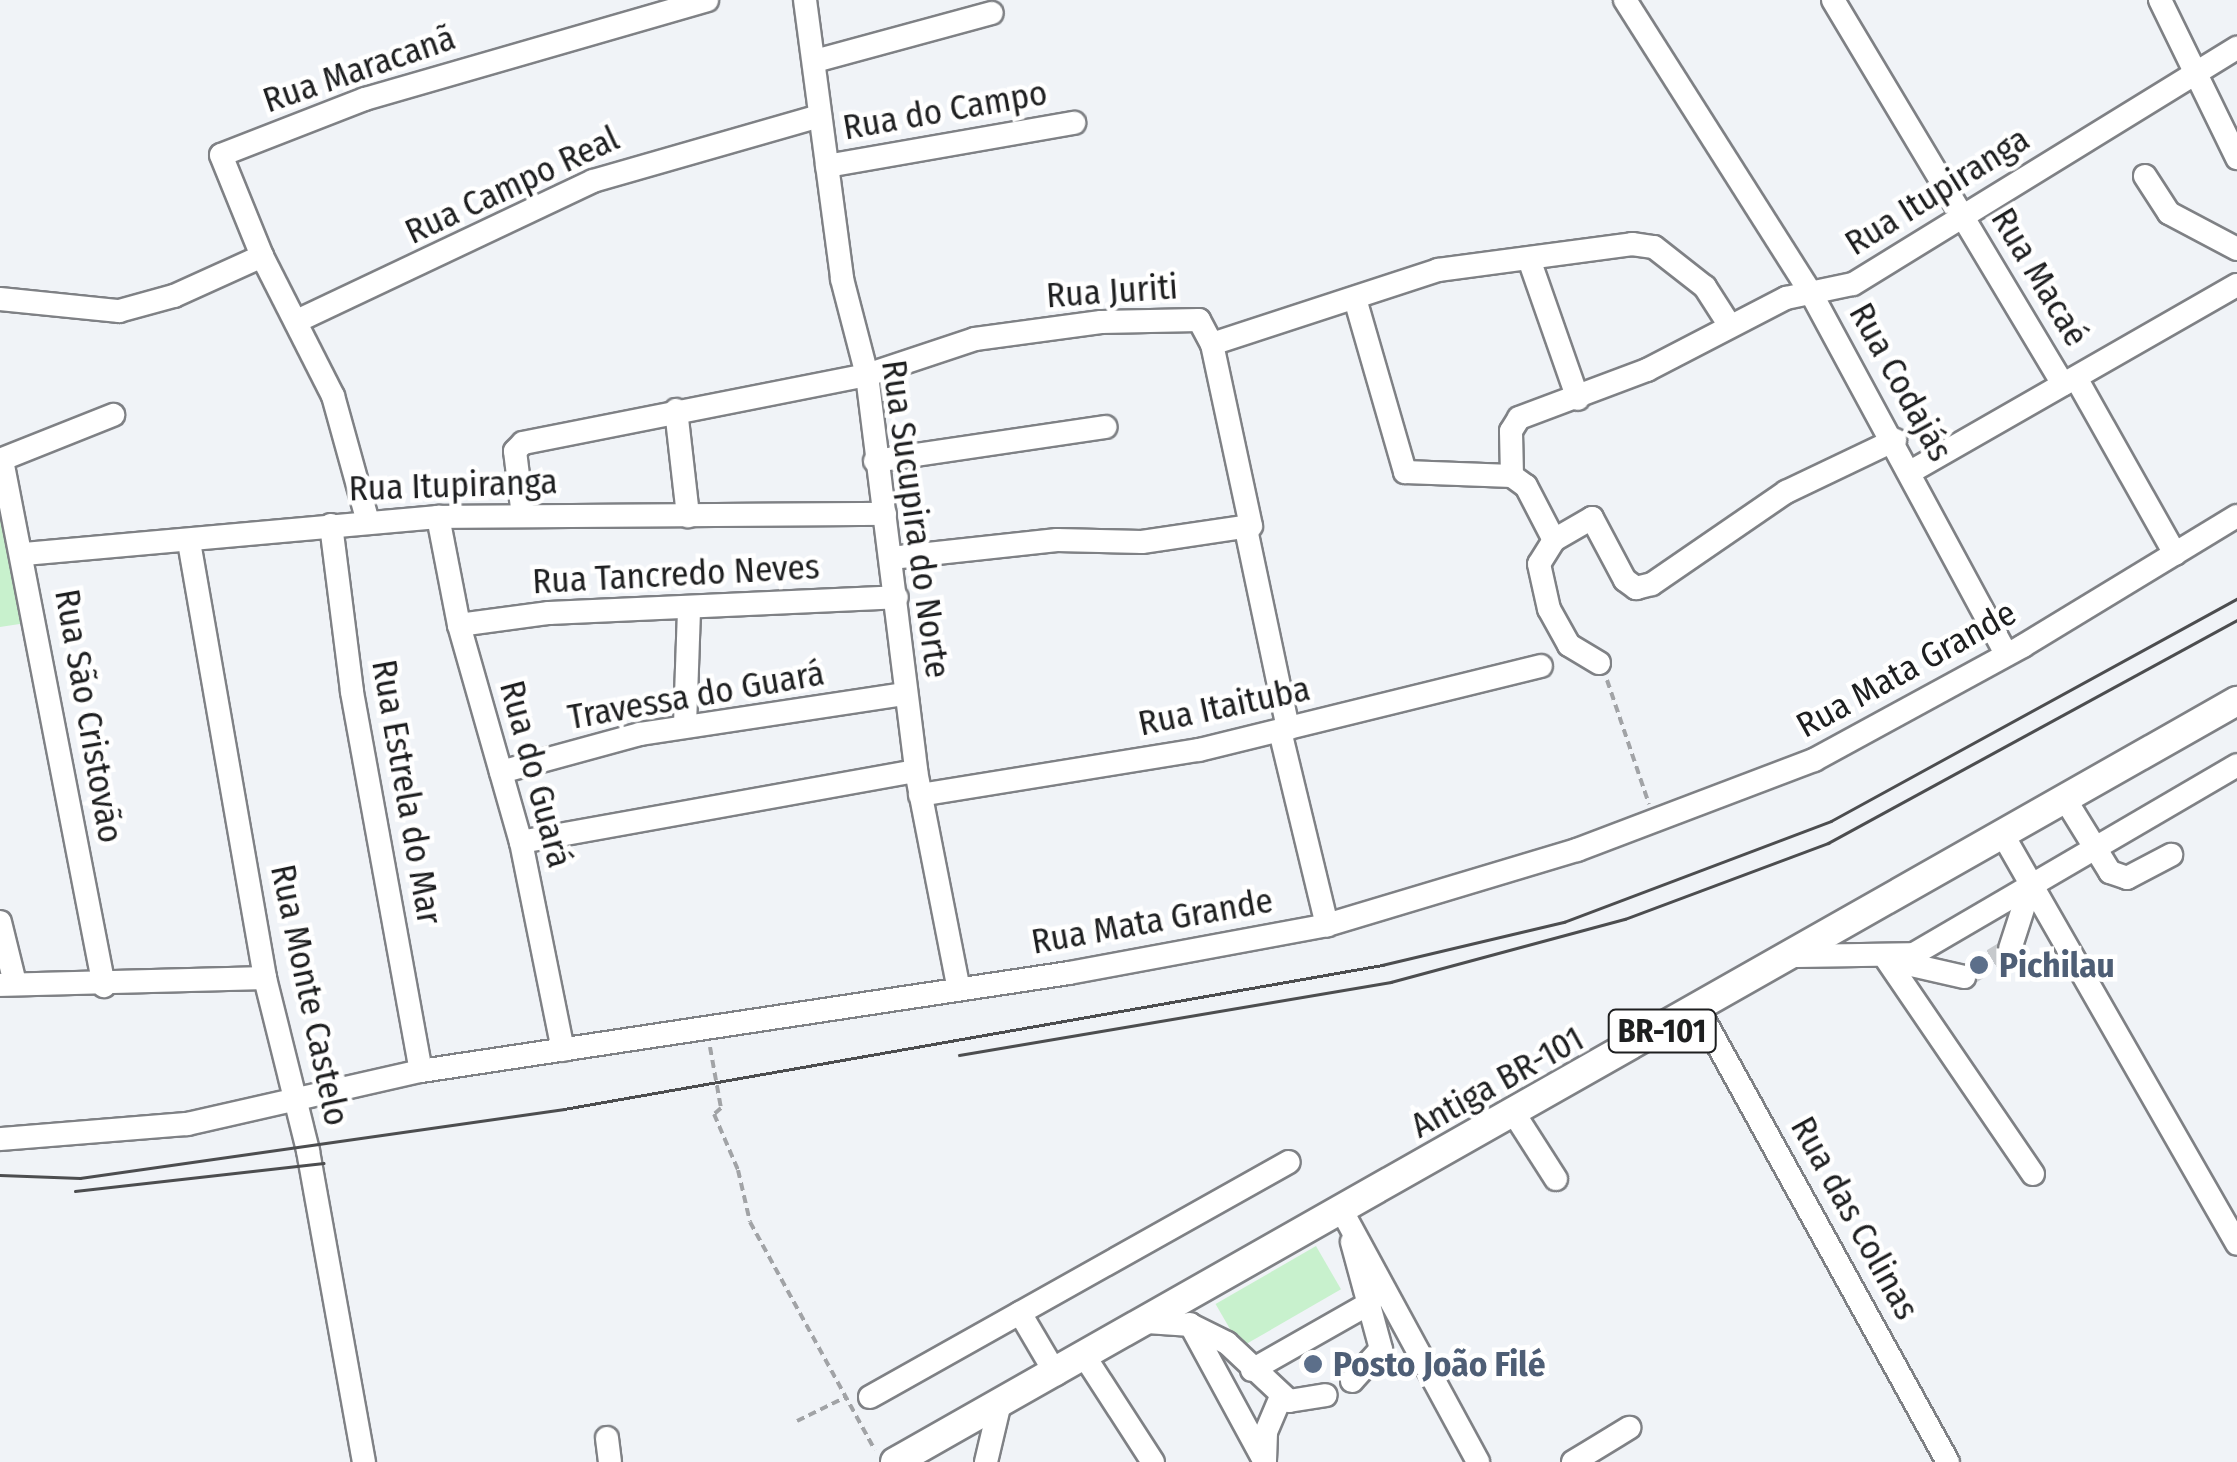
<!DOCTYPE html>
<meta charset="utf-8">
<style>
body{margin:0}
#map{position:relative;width:2237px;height:1462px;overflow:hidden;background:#f0f3f7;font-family:"Fira Sans Condensed",sans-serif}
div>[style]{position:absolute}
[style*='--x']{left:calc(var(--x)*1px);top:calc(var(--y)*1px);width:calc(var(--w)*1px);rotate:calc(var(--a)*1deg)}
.green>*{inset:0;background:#c8f1cd;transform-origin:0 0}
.minor-tunnel>*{height:22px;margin-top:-11px;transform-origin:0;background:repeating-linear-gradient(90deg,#c6c9cc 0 22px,transparent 0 33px)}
.path>*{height:4px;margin-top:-2px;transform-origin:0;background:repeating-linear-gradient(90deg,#a1a3a6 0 8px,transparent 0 13px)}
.roads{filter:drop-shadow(2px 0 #7f8185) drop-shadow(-2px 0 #7f8185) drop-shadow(0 2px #7f8185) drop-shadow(0 -2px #7f8185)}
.minor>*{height:22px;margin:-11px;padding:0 11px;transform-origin:11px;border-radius:11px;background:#fff}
.major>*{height:28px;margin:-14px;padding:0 14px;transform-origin:14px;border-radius:14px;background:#fff}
.tram>*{height:2.5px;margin:-1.25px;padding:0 1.25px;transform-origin:1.25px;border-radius:1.25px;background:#4c4d4f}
.dots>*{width:28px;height:28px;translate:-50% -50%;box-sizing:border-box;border:5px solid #fff;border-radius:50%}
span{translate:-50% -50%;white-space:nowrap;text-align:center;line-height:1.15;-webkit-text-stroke:9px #fff;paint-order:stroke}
.shield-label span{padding:2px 8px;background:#fff;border:2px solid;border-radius:8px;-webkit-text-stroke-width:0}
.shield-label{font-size:32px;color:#1e1f20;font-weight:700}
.street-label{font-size:35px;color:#1e1f20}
.service-label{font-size:35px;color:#4e5e75;font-weight:700}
.left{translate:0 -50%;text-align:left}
</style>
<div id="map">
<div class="green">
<i style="clip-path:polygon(0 510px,26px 623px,0 627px)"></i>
<i style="left:1316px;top:1246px;width:50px;height:116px;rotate:60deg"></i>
</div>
<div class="minor-tunnel">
<i style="--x:1964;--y:977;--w:54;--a:-31.3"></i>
</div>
<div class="path">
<i style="--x:1607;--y:680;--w:131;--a:71.3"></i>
<i style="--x:710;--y:1047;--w:62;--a:79.8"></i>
<i style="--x:721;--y:1108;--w:9;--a:139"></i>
<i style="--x:714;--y:1114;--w:61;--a:66.8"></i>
<i style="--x:738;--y:1170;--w:53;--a:77"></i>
<i style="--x:750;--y:1222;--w:260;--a:61.3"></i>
<i style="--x:797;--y:1421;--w:55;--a:-26.1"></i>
</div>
<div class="roads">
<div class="minor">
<i style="--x:805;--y:0;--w:281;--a:82.4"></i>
<i style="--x:842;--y:279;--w:99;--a:75.4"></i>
<i style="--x:867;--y:375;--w:399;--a:82.9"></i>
<i style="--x:916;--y:771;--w:219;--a:78.9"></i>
<i style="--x:1625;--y:0;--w:347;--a:57.6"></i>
<i style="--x:1811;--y:293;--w:410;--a:61.6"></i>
<i style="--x:1833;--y:0;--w:448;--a:59.1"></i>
<i style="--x:2160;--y:0;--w:176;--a:64"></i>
<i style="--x:815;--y:61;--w:183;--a:-15.2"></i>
<i style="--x:827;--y:166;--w:251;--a:-9.9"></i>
<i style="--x:2145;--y:176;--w:44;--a:57"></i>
<i style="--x:2169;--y:213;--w:77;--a:27.9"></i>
<i style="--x:1530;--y:262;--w:145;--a:70.7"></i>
<i style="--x:0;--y:299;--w:120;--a:5.8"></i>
<i style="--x:119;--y:311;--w:57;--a:-15.3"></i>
<i style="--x:174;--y:296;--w:97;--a:-24.4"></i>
<i style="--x:1356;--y:302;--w:177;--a:73.9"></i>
<i style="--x:1405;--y:472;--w:107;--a:2.1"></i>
<i style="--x:1512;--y:476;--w:17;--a:36"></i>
<i style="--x:1526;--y:486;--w:61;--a:62.6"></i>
<i style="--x:1554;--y:540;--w:28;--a:122"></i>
<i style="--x:1539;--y:564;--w:46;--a:77.5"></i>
<i style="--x:1549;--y:609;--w:41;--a:60.9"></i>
<i style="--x:1569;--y:645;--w:35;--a:31"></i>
<i style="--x:297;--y:321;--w:327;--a:-25.3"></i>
<i style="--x:593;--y:181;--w:236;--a:-16"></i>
<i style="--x:2076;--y:378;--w:202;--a:60.6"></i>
<i style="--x:676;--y:410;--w:107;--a:83.5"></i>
<i style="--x:0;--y:460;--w:122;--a:-21.7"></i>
<i style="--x:2;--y:460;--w:536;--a:79.03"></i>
<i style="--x:875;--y:461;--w:233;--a:-8.4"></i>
<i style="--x:1912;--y:471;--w:374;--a:-29.8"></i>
<i style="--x:1512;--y:476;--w:45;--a:-91.3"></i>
<i style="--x:1511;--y:431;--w:15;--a:-58"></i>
<i style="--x:1519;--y:418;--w:137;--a:-20.6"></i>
<i style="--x:1647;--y:370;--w:157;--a:-27.4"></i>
<i style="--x:1786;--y:298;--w:68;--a:-11.8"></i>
<i style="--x:1853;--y:284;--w:451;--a:-31.6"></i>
<i style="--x:523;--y:516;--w:65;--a:-97"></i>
<i style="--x:515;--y:451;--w:11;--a:-45"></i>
<i style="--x:523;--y:443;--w:351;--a:-11.2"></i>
<i style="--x:867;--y:375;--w:114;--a:-18.4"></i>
<i style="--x:975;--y:339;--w:127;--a:-7.7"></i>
<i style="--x:1101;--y:322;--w:98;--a:-1.2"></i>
<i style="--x:1199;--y:320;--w:27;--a:62"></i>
<i style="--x:1212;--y:344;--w:238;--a:-18.1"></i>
<i style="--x:1438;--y:270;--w:196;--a:-7.6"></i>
<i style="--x:1632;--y:244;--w:22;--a:8"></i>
<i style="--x:1654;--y:247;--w:65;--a:38.1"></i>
<i style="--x:1705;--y:287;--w:46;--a:57.3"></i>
<i style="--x:438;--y:517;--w:110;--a:79"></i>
<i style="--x:459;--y:625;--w:226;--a:74.1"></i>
<i style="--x:521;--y:842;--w:212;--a:78.6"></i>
<i style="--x:368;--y:522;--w:131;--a:-105.5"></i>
<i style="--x:333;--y:396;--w:157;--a:-116.9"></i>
<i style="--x:262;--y:256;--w:109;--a:-112.1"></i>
<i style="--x:221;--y:155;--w:155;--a:-21.3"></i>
<i style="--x:365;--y:99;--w:356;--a:-16.1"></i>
<i style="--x:331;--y:525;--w:168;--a:82.8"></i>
<i style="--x:352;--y:692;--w:385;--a:79.7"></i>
<i style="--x:1246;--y:529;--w:204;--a:78.1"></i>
<i style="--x:1554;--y:540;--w:44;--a:-30.1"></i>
<i style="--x:1592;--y:518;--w:70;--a:62"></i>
<i style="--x:1625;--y:580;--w:14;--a:36"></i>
<i style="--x:1636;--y:588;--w:16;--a:-14"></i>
<i style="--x:1652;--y:584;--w:163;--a:-34.5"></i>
<i style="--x:1786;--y:492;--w:121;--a:-25.5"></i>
<i style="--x:189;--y:542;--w:443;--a:80.1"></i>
<i style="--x:265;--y:978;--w:178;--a:76"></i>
<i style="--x:308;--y:1151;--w:316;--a:79.8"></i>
<i style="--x:24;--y:554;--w:416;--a:-5.1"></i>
<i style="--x:438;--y:517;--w:447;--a:-0.4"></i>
<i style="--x:891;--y:558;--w:167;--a:-6.2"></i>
<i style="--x:1057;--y:540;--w:85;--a:1.3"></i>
<i style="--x:1142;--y:542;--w:110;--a:-8.4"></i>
<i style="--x:1251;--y:526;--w:186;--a:-102.1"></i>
<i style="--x:459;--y:625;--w:91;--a:-7.6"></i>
<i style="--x:549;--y:613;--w:348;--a:-2.6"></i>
<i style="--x:685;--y:725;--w:116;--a:-88"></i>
<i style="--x:1280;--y:731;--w:200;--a:76.4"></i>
<i style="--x:501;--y:772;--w:144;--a:-15.3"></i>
<i style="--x:640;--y:734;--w:267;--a:-8.6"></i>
<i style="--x:920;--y:795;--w:283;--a:-9.2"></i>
<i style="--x:1199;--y:750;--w:352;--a:-13.8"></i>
<i style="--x:2065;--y:799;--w:86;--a:58.3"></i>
<i style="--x:2110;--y:872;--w:18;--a:19"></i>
<i style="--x:2127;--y:878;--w:50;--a:-27.6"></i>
<i style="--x:2003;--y:835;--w:471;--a:60.2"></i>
<i style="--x:521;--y:842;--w:401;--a:-10.2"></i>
<i style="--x:0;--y:922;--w:63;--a:76.2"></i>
<i style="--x:2010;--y:949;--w:68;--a:-72.1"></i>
<i style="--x:1792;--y:956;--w:122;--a:-0.9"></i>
<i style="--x:1914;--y:954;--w:374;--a:-30.3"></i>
<i style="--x:1887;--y:960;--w:259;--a:55.7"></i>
<i style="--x:1894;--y:961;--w:72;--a:12.9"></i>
<i style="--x:0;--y:985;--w:265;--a:-1.5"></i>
<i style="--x:1698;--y:1009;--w:517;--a:61.11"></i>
<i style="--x:1515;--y:1115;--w:76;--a:57.4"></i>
<i style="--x:0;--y:1139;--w:188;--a:-4.6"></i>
<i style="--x:187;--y:1124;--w:240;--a:-12.8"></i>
<i style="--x:421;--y:1071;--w:655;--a:-8.6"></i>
<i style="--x:1069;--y:973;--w:262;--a:-10.5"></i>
<i style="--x:1327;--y:925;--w:261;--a:-16.7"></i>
<i style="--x:1577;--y:850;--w:254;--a:-20.8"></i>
<i style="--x:1814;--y:760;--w:238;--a:-28.6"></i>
<i style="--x:2023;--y:646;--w:250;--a:-31.3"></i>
<i style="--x:1343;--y:1213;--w:283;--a:61.5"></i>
<i style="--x:1020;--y:1313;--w:71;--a:59.5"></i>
<i style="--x:1147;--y:1322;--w:44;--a:3.9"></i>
<i style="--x:1191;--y:1325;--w:40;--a:26.6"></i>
<i style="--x:1227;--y:1343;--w:85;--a:43.1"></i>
<i style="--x:1289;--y:1401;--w:37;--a:-9"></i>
<i style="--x:1190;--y:1324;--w:157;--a:61.5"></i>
<i style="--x:1085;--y:1357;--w:125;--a:57.1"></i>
<i style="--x:1252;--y:1370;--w:136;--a:-29.6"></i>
<i style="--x:1352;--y:1381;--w:43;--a:-47.8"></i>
<i style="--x:1381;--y:1349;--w:111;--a:-105.2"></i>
<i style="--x:870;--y:1397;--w:480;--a:-29.3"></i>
<i style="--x:607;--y:1438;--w:24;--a:83"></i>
<i style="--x:1265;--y:1461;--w:29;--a:-88"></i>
<i style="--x:1266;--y:1432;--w:38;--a:-67"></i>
<i style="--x:986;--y:1462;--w:57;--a:-76.7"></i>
<i style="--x:1573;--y:1462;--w:66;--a:-31.3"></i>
</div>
<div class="major">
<i style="--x:895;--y:1462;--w:1543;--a:-29.56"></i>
</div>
</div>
<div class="tram">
<i style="--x:959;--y:1055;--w:438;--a:-9.6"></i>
<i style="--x:1391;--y:982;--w:242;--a:-15.1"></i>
<i style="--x:1625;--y:919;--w:217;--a:-20.5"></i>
<i style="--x:1828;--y:843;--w:466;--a:-28.6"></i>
<i style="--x:0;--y:1175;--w:80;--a:2.1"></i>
<i style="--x:80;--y:1178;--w:489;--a:-8.1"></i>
<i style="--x:564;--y:1109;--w:831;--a:-9.98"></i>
<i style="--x:1382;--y:965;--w:187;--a:-13.3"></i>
<i style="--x:1564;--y:922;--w:285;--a:-20.7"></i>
<i style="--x:1831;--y:821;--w:463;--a:-28.7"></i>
<i style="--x:75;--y:1191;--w:250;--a:-6.4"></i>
</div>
<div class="dots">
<i style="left:1979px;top:965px;background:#5c6f8a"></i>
<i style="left:1313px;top:1364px;background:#5c6f8a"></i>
</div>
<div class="shield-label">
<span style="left:1662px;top:1031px">BR-101</span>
</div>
<div class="street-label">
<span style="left:359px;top:69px;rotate:-19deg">Rua Maracanã</span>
<span style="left:945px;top:110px;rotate:-10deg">Rua do Campo</span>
<span style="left:512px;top:185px;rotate:-25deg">Rua Campo Real</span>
<span style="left:1937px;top:191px;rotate:-32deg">Rua Itupiranga</span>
<span style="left:2040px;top:277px;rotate:59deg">Rua Macaé</span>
<span style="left:1112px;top:291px;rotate:-4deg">Rua Juriti</span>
<span style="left:1901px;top:382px;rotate:61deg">Rua Codajás</span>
<span style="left:453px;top:485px;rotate:-2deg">Rua Itupiranga</span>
<span style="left:916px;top:519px;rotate:82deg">Rua Sucupira do Norte</span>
<span style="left:676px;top:574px;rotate:-3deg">Rua Tancredo Neves</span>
<span style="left:1906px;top:669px;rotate:-29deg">Rua Mata Grande</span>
<span style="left:696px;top:695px;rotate:-10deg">Travessa do Guará</span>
<span style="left:1224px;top:706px;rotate:-12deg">Rua Itaituba</span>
<span style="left:89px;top:716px;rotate:80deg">Rua São Cristovão</span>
<span style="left:536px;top:774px;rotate:75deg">Rua do Guará</span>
<span style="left:407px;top:792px;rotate:80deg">Rua Estrela do Mar</span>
<span style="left:1152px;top:921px;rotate:-10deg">Rua Mata Grande</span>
<span style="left:310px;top:995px;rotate:78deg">Rua Monte Castelo</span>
<span style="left:1497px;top:1082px;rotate:-29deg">Antiga BR-101</span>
<span style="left:1855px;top:1218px;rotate:61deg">Rua das Colinas</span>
</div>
<div class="service-label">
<span class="left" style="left:1999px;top:965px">Pichilau</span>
<span class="left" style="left:1333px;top:1364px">Posto João Filé</span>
</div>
</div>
